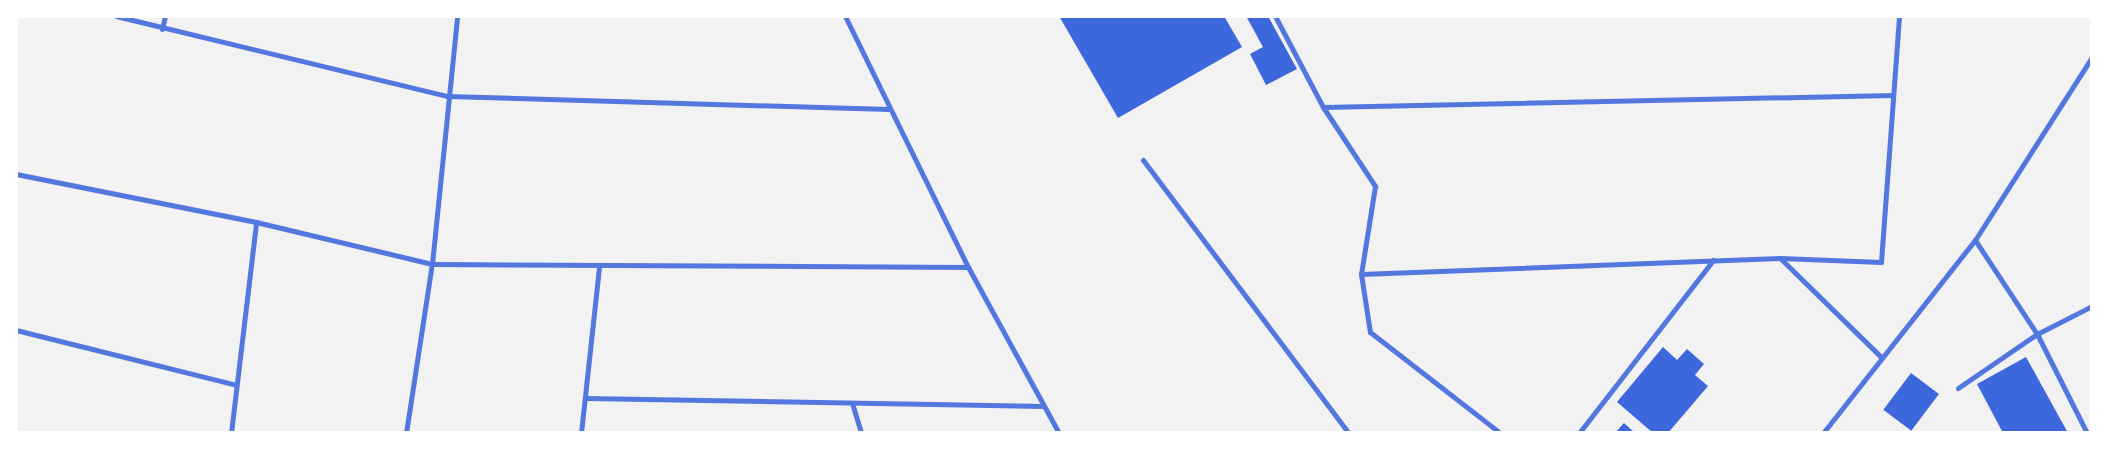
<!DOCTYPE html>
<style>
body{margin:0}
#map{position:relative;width:2108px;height:449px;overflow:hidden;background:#f2f2f2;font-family:"Work Sans",sans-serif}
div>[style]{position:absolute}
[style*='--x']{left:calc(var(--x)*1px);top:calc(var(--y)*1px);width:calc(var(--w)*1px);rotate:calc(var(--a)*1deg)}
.building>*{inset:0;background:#3d67dc;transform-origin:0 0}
.minor>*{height:5px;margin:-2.5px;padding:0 2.5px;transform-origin:2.5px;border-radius:2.5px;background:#5277de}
span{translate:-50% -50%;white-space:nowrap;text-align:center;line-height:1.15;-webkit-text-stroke:5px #fff;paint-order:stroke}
.frame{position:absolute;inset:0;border:18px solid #fff;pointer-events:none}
</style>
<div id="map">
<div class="building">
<i style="clip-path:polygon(1059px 16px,1224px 16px,1242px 47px,1118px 118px)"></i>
<i style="clip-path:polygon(1246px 16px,1268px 16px,1297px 69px,1266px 85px,1250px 54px,1263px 47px)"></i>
<i style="clip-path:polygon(1663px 347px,1677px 360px,1687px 349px,1704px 364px,1695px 375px,1708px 386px,1668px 433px,1653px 433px,1617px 402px)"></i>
<i style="clip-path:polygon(2026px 357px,2068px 433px,2003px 433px,1977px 384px)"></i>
<i style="left:1911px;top:373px;width:35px;height:46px;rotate:37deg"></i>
<i style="clip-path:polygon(1624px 423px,1635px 433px,1615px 433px)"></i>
</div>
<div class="minor">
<i style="--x:116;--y:16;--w:341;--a:13.6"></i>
<i style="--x:447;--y:96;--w:442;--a:1.7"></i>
<i style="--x:845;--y:16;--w:280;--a:63.9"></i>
<i style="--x:968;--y:267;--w:189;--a:61.3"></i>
<i style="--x:1275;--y:16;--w:103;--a:62.2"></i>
<i style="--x:1323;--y:107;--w:95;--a:56.6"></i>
<i style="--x:1375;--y:186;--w:89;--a:99"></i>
<i style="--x:1361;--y:274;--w:59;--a:81.2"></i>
<i style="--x:1370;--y:332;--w:165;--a:37.8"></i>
<i style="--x:162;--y:29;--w:13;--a:-77"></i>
<i style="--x:1323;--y:107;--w:570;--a:-1.21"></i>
<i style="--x:1143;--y:160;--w:342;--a:53"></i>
<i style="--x:16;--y:174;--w:245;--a:11.3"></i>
<i style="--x:256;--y:222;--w:181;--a:13.4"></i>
<i style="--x:432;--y:264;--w:536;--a:0.32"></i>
<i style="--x:1975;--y:240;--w:113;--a:56.6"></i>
<i style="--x:2037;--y:334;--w:111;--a:63.2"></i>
<i style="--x:1781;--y:259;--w:141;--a:44.4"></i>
<i style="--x:1361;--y:274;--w:419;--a:-2.2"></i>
<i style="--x:1780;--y:258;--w:101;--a:2.3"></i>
<i style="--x:1881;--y:262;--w:247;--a:-85.8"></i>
<i style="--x:16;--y:330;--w:227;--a:14"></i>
<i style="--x:1958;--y:388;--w:96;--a:-34.4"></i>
<i style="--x:2037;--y:334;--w:62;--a:-27"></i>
<i style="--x:586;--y:398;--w:457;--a:1"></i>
<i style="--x:852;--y:403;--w:31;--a:73"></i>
<i style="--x:231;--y:433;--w:212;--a:-83.2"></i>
<i style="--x:406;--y:433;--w:171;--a:-81.3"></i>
<i style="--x:432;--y:264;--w:249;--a:-84.2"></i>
<i style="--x:581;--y:433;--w:168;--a:-83.8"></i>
<i style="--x:1579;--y:433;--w:219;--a:-52.2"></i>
<i style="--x:1823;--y:433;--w:246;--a:-51.8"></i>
<i style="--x:1975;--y:240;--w:217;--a:-57.4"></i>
</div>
<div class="frame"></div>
</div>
